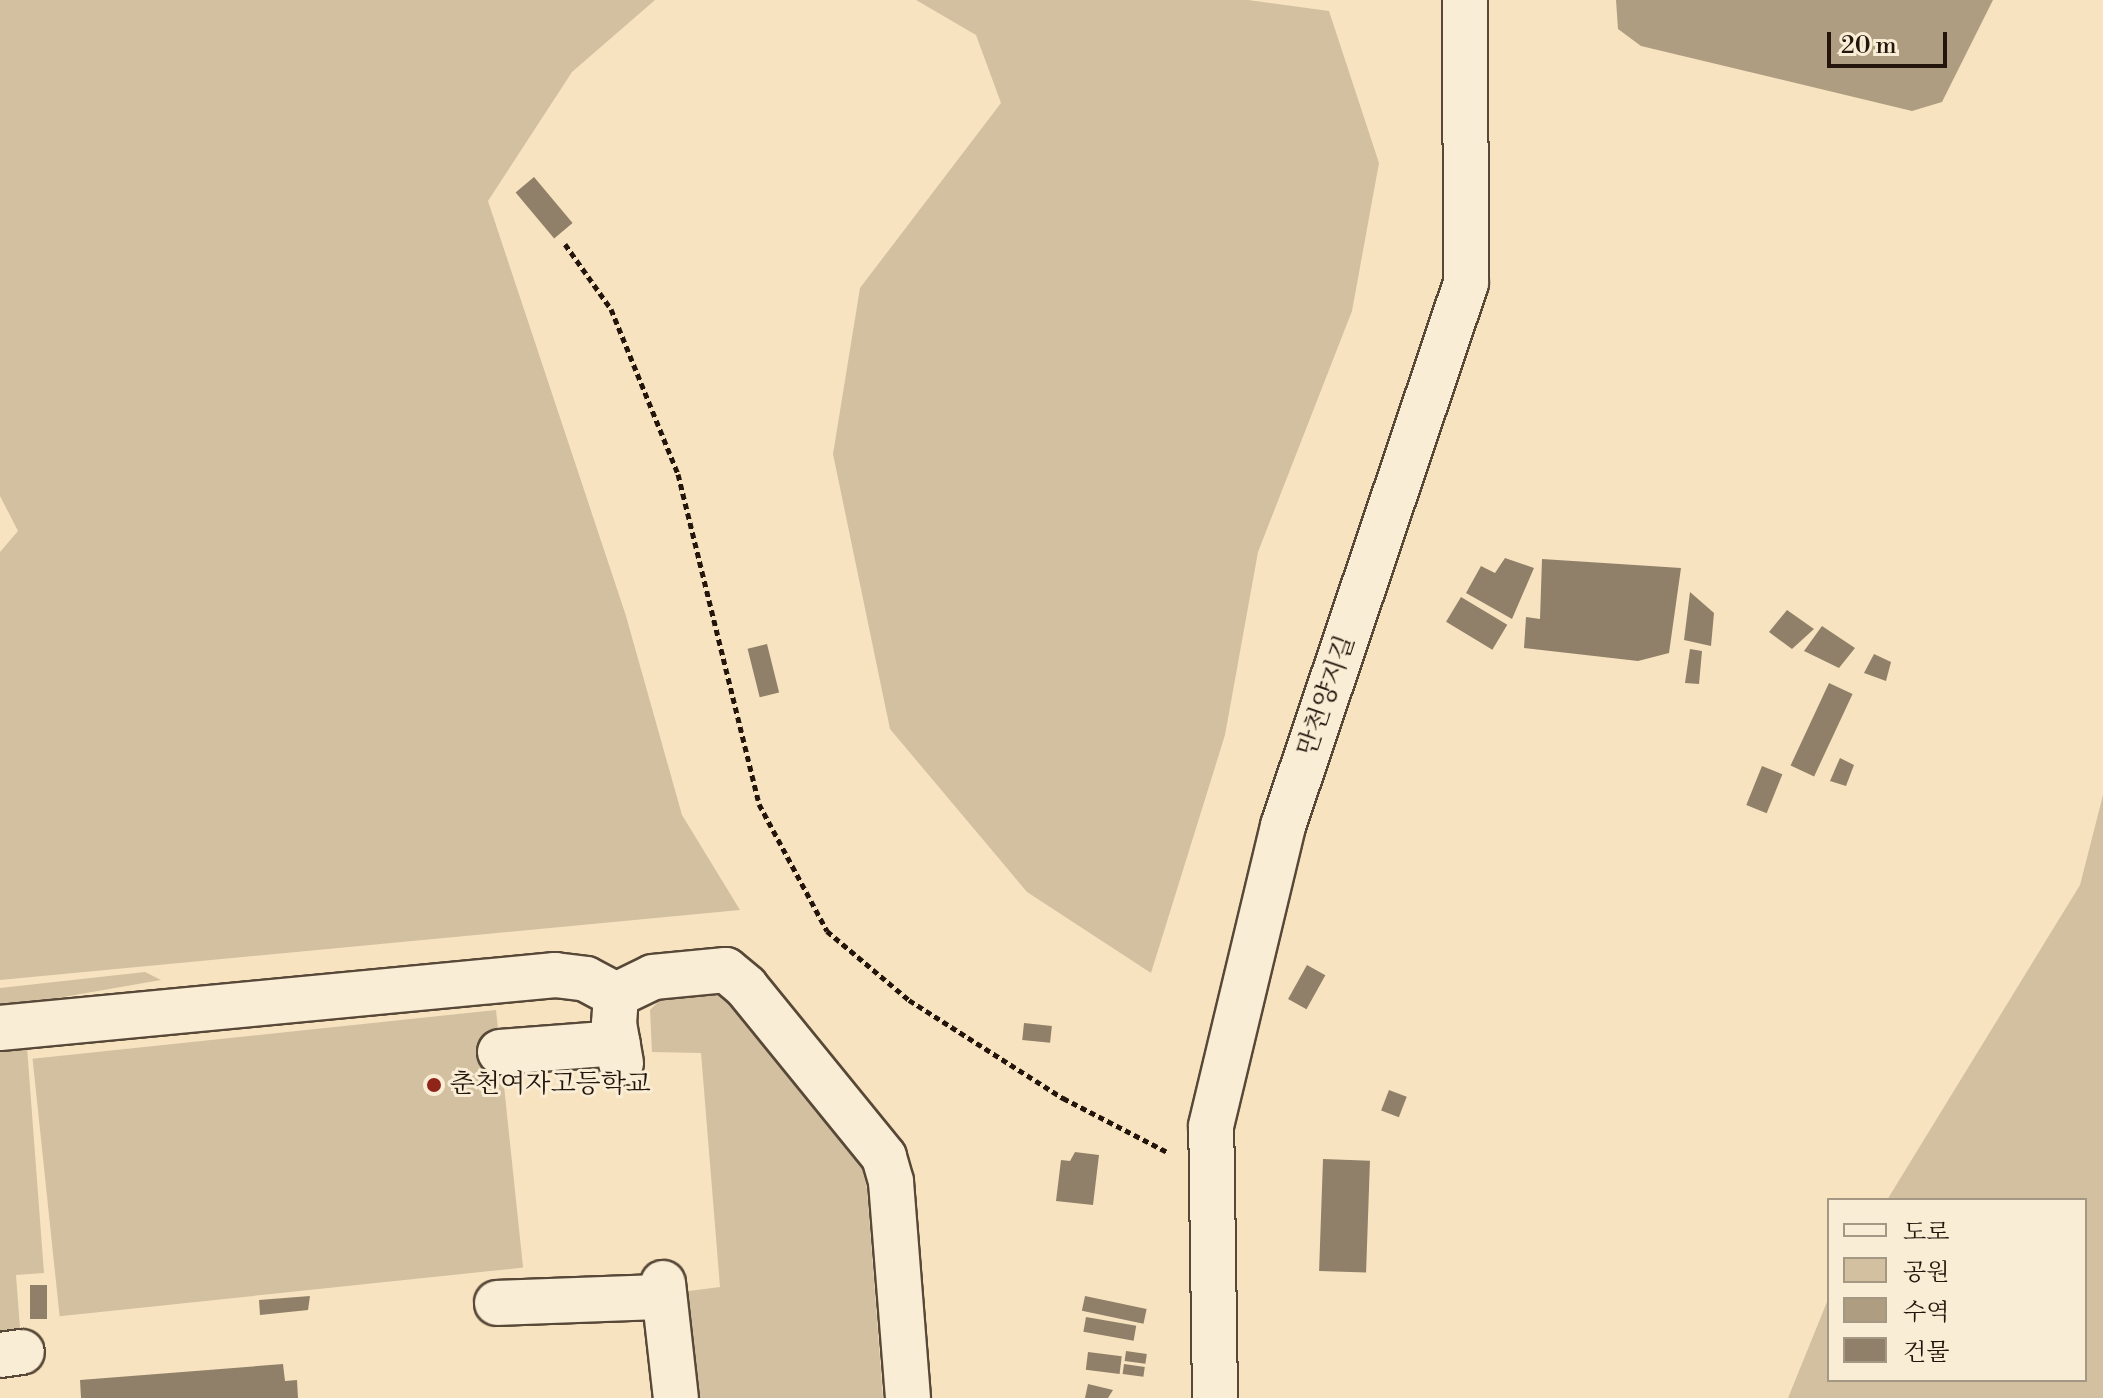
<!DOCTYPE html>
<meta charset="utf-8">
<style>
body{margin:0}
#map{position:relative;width:2103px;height:1398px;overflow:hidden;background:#f7e3bf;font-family:"Libre Bodoni","Noto Serif KR",serif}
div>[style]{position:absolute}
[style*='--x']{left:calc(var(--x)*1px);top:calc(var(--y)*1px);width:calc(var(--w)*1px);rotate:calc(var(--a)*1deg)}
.green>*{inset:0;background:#d3c0a0;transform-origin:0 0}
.water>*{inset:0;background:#af9d82}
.building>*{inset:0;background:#918069;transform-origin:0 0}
.path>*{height:5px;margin-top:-2.5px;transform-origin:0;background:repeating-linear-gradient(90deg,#23150b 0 6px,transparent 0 10px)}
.roads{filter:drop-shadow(2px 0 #584838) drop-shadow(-2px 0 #584838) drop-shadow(0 2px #584838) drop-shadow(0 -2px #584838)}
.minor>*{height:44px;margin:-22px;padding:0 22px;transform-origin:22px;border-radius:22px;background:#faedd5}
.dots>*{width:22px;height:22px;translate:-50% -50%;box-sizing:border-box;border:4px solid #faedd5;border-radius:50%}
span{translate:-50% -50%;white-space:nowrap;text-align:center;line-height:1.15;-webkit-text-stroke:6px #faedd5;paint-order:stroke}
.street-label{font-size:26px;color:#23150b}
.poi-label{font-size:26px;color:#23150b}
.left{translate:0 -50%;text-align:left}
.legend{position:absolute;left:1827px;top:1198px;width:260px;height:184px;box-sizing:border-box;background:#faedd5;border:2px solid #a49784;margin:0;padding:10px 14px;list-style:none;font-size:24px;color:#23150b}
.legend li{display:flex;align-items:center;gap:16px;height:40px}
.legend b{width:40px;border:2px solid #a49784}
.scale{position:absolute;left:1827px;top:32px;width:120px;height:36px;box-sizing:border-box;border:4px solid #23150b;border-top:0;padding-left:10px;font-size:24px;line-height:28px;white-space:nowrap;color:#23150b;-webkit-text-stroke:6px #faedd5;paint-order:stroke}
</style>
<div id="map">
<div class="green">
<i style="clip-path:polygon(0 0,655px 0,572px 72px,488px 201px,626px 616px,682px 815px,740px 910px,0 980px,0 552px,18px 531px,0 496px)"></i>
<i style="clip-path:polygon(916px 0,1248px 0,1329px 11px,1379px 163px,1352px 311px,1258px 552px,1225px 735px,1151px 973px,1027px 892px,890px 729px,833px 454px,860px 288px,1001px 103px,976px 35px)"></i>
<i style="clip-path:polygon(2103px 795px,2103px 1398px,1788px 1398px,1829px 1297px,1829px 1380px,2085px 1380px,2085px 1200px,1887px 1200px,2080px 885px)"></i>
<i style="clip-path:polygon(145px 972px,161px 980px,0 1008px,0 988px)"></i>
<i style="clip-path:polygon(721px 986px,859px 1155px,867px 1189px,883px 1398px,693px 1398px,681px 1292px,720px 1287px,701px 1053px,652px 1052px,650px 1010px,671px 989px)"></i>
<i style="left:496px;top:1010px;width:259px;height:466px;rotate:84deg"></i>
<i style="clip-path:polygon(27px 1047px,44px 1273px,16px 1275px,20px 1328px,0 1332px,0 1050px)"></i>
</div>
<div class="water">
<i style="clip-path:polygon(1616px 0,1993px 0,1942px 102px,1912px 111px,1641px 46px,1618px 29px)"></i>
</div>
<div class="building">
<i style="left:534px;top:177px;width:60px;height:24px;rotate:50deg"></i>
<i style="clip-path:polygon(1505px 558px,1534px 568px,1512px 619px,1466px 593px,1481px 566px,1495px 573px)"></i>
<i style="clip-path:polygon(1542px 559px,1681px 568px,1669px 653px,1638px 661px,1524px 648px,1526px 617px,1540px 619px)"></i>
<i style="clip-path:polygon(1690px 592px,1714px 613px,1711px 646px,1684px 640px)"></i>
<i style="left:1461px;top:597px;width:54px;height:29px;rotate:31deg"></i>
<i style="clip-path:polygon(1787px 610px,1814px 629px,1792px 649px,1769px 632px)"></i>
<i style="clip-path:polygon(1822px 626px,1855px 648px,1839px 668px,1804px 651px)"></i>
<i style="left:767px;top:644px;width:50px;height:20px;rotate:76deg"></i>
<i style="clip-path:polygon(1690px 649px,1702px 651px,1699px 684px,1685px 683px)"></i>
<i style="clip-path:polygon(1874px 654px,1891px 662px,1886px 681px,1864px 673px)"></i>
<i style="left:1829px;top:683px;width:26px;height:91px;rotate:25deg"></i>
<i style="clip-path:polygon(1840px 758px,1854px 765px,1846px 786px,1830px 781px)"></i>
<i style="left:1762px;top:766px;width:22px;height:42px;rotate:22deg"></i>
<i style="left:1307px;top:965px;width:21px;height:39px;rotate:29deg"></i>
<i style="left:1024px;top:1023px;width:28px;height:17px;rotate:6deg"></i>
<i style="left:1389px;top:1090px;width:19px;height:22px;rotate:21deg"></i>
<i style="clip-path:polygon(1075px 1152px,1099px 1155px,1093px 1205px,1056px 1201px,1061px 1160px,1070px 1161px)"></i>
<i style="left:1323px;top:1159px;width:47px;height:112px;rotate:2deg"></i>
<i style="left:30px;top:1285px;width:17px;height:34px"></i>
<i style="clip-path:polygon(310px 1296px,308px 1310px,260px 1315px,259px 1300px)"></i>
<i style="left:1085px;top:1296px;width:63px;height:15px;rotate:12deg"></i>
<i style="left:1086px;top:1317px;width:51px;height:15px;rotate:10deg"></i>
<i style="left:1126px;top:1351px;width:21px;height:10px;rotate:8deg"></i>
<i style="left:1088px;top:1352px;width:34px;height:18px;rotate:7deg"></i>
<i style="clip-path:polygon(283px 1364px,285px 1381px,297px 1380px,298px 1398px,81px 1398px,80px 1380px)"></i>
<i style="left:1124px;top:1364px;width:21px;height:10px;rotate:8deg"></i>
<i style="clip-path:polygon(1088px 1384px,1113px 1390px,1108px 1398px,1085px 1398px)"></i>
</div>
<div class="path">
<i style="--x:565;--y:244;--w:80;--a:54.7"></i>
<i style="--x:611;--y:309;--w:178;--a:67.9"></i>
<i style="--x:678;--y:474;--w:340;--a:76.2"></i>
<i style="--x:759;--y:804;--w:144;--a:61.8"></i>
<i style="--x:827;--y:931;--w:107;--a:40.1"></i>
<i style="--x:909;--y:1000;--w:183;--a:32.5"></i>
<i style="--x:1063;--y:1098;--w:119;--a:27.4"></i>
</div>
<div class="roads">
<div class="minor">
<i style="--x:0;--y:1028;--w:558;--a:-5.45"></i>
<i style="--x:555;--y:975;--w:31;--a:7"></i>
<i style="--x:586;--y:979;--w:34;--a:28"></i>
<i style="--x:500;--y:1052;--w:118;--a:-4.4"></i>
<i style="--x:621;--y:1063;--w:40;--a:-100"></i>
<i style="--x:614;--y:1024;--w:29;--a:-86"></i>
<i style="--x:616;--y:995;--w:41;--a:-25.9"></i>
<i style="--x:653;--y:977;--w:73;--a:-5.5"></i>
<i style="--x:726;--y:970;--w:26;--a:40"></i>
<i style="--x:746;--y:987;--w:219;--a:50.9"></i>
<i style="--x:884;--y:1157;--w:26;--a:74"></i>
<i style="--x:891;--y:1182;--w:217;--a:85.5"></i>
<i style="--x:663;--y:1283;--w:116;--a:83.6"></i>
<i style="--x:497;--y:1303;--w:167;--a:-2.1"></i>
<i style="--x:0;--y:1355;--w:22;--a:-8"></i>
<i style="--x:1215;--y:1398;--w:272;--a:-90.8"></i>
<i style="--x:1211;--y:1126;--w:309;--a:-76.5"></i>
<i style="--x:1283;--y:826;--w:573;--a:-71.38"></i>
<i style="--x:1466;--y:283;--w:283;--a:-90.2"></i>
</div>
</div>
<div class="dots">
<i style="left:434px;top:1085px;background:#8f2418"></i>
</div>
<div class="street-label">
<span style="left:1327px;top:696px;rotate:-71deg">만천양지길</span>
</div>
<div class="poi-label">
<span class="left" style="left:450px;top:1085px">춘천여자고등학교</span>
</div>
<ul class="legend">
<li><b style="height:10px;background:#faedd5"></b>도로</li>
<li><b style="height:22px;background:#d3c0a0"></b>공원</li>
<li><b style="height:22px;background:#af9d82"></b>수역</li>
<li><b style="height:22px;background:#918069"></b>건물</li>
</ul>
<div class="scale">20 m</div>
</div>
